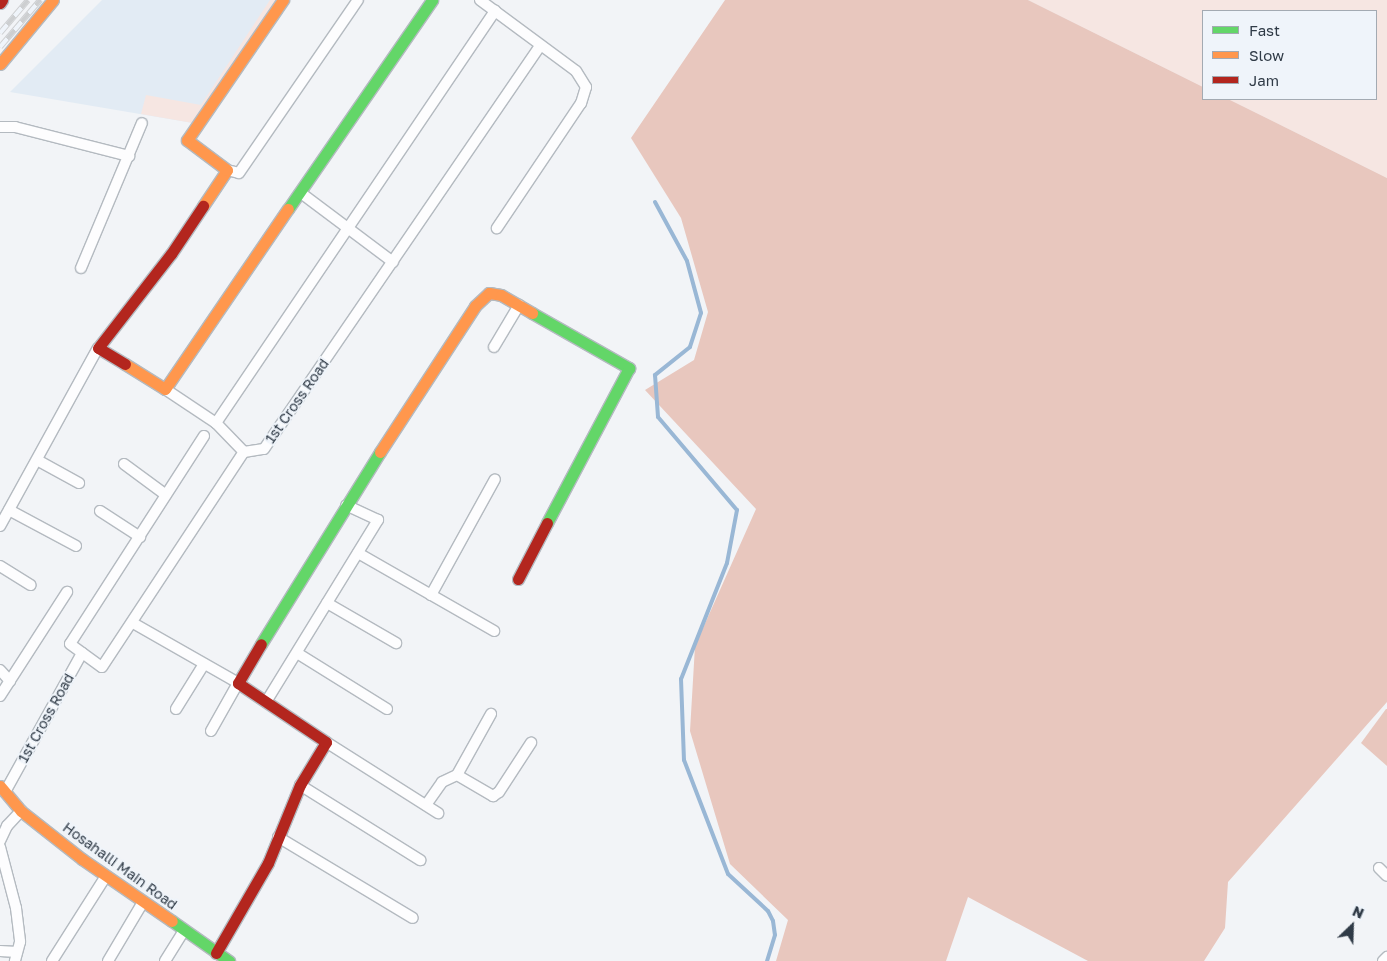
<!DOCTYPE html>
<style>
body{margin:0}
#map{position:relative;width:1387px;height:961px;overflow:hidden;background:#f2f4f7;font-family:"Golos Text",sans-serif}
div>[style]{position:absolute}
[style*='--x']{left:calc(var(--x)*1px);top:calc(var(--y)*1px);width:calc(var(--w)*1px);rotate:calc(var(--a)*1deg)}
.built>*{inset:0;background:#e2ebf4}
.green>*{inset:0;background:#f6e6e2}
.forest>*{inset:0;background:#e8c7be}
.stream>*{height:4px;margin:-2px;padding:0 2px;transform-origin:2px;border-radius:2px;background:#99b7d5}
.roads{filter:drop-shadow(1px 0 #b4bac0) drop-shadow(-1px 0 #b4bac0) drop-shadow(0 1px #b4bac0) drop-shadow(0 -1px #b4bac0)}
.street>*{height:10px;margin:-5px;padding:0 5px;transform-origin:5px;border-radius:5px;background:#fdfdfe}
.fast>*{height:11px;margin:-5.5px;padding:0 5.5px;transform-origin:5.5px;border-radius:5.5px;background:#63d668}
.slow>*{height:11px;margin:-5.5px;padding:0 5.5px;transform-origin:5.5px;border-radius:5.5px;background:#ff974d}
.jam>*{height:11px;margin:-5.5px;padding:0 5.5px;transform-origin:5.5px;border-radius:5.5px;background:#b3261e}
.rail>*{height:5.5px;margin-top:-2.75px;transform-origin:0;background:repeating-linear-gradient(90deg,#eff4fa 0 11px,#cdcfd1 0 22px);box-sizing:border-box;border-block:1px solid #cdcfd1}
span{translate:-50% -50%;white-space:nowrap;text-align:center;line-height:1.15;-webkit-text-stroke:4px #eff4fa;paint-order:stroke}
.street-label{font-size:14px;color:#303b47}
.legend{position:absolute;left:1202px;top:10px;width:175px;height:90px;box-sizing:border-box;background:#eff4fa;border:1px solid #a3aab2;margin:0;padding:6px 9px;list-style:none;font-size:15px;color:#303b47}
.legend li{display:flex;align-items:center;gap:10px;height:25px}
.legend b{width:25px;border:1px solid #a3aab2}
.north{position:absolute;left:1327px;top:901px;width:50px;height:50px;-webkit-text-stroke:4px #eff4fa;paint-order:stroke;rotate:24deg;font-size:14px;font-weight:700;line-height:20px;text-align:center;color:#303b47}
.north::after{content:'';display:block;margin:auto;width:18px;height:22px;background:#303b47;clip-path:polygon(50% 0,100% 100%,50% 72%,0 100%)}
</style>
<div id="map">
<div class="built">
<i style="clip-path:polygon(102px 0,278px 0,193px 123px,10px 92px)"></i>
</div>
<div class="green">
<i style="clip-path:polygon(270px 0,278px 0,193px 123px,141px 114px,146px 95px,201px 105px)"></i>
<i style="clip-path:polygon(1028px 0,1387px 0,1387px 178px,1228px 99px,1376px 99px,1376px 11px,1203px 11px,1203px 87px)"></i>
</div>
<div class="forest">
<i style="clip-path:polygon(725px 0,1028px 0,1203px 87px,1203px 99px,1228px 99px,1387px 178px,1387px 702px,1228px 882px,1225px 928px,1204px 961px,1088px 961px,968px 897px,946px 961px,776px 961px,788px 920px,730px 864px,690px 731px,695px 646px,756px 509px,645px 390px,694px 360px,708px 312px,681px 218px,631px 138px)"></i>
<i style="clip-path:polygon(1386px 709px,1387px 709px,1387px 766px,1361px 743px)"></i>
</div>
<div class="stream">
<i style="--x:655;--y:202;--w:67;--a:61.5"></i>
<i style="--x:687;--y:261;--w:54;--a:74.9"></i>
<i style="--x:701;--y:313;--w:36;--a:108"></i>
<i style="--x:690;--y:347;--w:45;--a:141.3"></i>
<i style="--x:655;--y:375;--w:42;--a:85.9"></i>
<i style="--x:658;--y:417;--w:122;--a:49.7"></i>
<i style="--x:737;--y:510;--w:54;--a:100.7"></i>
<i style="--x:727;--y:563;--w:125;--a:111.6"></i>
<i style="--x:681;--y:679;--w:81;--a:87.9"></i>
<i style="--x:684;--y:760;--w:122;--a:68.9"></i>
<i style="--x:728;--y:874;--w:54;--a:42.8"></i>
<i style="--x:768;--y:911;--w:11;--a:63"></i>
<i style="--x:773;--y:921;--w:14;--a:82"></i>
<i style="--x:775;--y:935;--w:27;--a:107"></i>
</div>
<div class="roads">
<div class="street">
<i style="--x:480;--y:0;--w:119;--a:36.5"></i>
<i style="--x:576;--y:71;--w:19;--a:58"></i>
<i style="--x:586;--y:87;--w:17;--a:107"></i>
<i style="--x:581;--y:103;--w:151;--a:123.9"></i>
<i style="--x:0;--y:127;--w:15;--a:0"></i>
<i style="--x:15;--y:127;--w:118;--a:14.3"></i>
<i style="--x:227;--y:170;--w:12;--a:14"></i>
<i style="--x:239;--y:173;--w:210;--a:-55.5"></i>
<i style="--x:301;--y:193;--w:115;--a:36.9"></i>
<i style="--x:81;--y:268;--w:157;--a:-67.2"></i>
<i style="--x:494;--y:347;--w:49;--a:-59.2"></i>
<i style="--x:165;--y:389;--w:61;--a:33.7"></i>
<i style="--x:216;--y:423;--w:498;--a:-55.9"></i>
<i style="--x:216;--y:423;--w:40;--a:46"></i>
<i style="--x:204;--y:436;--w:247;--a:122.8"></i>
<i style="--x:70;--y:644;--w:39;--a:36"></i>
<i style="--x:102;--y:667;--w:258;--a:-56.6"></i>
<i style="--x:244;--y:452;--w:20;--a:-9"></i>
<i style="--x:264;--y:449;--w:488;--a:-55.6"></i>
<i style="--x:37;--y:460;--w:48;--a:28.7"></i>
<i style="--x:124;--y:464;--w:52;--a:36.4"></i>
<i style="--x:9;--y:510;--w:76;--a:28.2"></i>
<i style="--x:100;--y:511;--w:48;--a:33"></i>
<i style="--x:0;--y:526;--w:203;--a:-61.2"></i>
<i style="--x:358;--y:553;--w:157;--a:29.8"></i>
<i style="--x:0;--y:566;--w:36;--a:32"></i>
<i style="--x:431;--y:595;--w:132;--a:-61.1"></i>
<i style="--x:327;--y:603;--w:80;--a:30.1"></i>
<i style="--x:133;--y:623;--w:121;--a:29.7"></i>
<i style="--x:238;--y:683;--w:55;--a:119.4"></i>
<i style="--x:297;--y:653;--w:106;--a:31.9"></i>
<i style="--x:0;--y:670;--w:15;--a:48"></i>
<i style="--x:0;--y:696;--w:124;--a:-57.2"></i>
<i style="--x:266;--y:702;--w:214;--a:-58.4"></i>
<i style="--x:378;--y:520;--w:35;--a:-155"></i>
<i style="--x:176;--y:709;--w:53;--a:-58.1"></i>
<i style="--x:326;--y:742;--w:133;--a:32.4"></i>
<i style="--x:457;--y:775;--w:42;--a:30.3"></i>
<i style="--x:493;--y:796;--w:7;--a:-34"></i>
<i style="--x:499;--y:792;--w:59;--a:-56.9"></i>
<i style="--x:300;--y:785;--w:142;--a:32"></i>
<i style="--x:5;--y:792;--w:159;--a:-61"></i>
<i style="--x:426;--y:805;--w:28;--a:-55"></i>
<i style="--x:442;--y:782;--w:17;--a:-25"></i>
<i style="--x:457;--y:775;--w:70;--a:-60.9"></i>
<i style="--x:278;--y:837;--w:157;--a:31"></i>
<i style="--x:0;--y:841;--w:17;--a:-65"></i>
<i style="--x:7;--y:826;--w:21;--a:-47"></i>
<i style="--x:0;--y:847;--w:63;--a:75.3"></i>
<i style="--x:16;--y:908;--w:34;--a:83"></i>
<i style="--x:20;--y:942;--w:20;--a:105"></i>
<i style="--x:1379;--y:868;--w:11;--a:45"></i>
<i style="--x:0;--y:951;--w:17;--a:3"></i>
<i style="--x:52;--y:961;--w:101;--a:-57.6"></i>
<i style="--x:108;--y:961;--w:69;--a:-59.3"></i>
<i style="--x:165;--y:961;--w:36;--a:-58"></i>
<i style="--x:1383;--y:961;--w:6;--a:-45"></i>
</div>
<div class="fast">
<i style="--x:288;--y:209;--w:254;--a:-55.4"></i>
<i style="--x:532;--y:313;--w:112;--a:29.6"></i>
<i style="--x:629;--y:368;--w:175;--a:117.9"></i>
<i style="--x:261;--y:644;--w:226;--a:-58.2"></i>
<i style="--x:172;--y:921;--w:70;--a:35.1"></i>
</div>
<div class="slow">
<i style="--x:0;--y:64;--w:83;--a:-50.4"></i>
<i style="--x:203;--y:206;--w:43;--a:-56.3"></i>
<i style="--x:227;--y:170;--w:50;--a:-143.1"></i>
<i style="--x:187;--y:140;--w:170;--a:-55.6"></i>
<i style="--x:125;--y:364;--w:47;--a:32"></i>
<i style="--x:165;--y:389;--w:218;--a:-55.7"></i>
<i style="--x:380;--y:452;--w:174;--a:-56.9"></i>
<i style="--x:475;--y:306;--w:19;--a:-43"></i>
<i style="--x:489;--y:293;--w:12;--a:9"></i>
<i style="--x:501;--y:295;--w:36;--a:30"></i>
<i style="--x:0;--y:786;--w:33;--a:50"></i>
<i style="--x:21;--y:811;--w:78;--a:38.2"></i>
<i style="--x:82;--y:859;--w:109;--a:34.6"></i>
</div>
<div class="jam">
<i style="--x:0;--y:3;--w:4;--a:-56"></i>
<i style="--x:125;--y:364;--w:31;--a:-149"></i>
<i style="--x:98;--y:348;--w:119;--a:-52.2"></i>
<i style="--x:171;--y:254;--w:58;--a:-56.3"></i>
<i style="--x:518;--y:579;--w:63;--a:-62.6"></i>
<i style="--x:216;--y:953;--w:104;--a:-60"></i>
<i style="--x:268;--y:863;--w:84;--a:-67.7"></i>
<i style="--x:300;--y:785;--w:50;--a:-58.8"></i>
<i style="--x:326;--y:742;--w:106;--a:-146.2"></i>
<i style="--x:238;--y:683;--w:45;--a:-59.5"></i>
</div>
</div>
<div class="rail">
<i style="--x:0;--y:33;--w:43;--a:-49.7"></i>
<i style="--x:0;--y:47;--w:62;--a:-49.6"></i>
</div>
<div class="street-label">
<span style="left:297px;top:401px;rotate:-55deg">1st Cross Road</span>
<span style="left:46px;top:718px;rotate:-61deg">1st Cross Road</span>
<span style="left:120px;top:866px;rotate:36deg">Hosahalli Main Road</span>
</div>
<ul class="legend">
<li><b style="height:6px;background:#63d668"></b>Fast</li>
<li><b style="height:6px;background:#ff974d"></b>Slow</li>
<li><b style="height:6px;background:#b3261e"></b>Jam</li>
</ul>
<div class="north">N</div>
</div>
